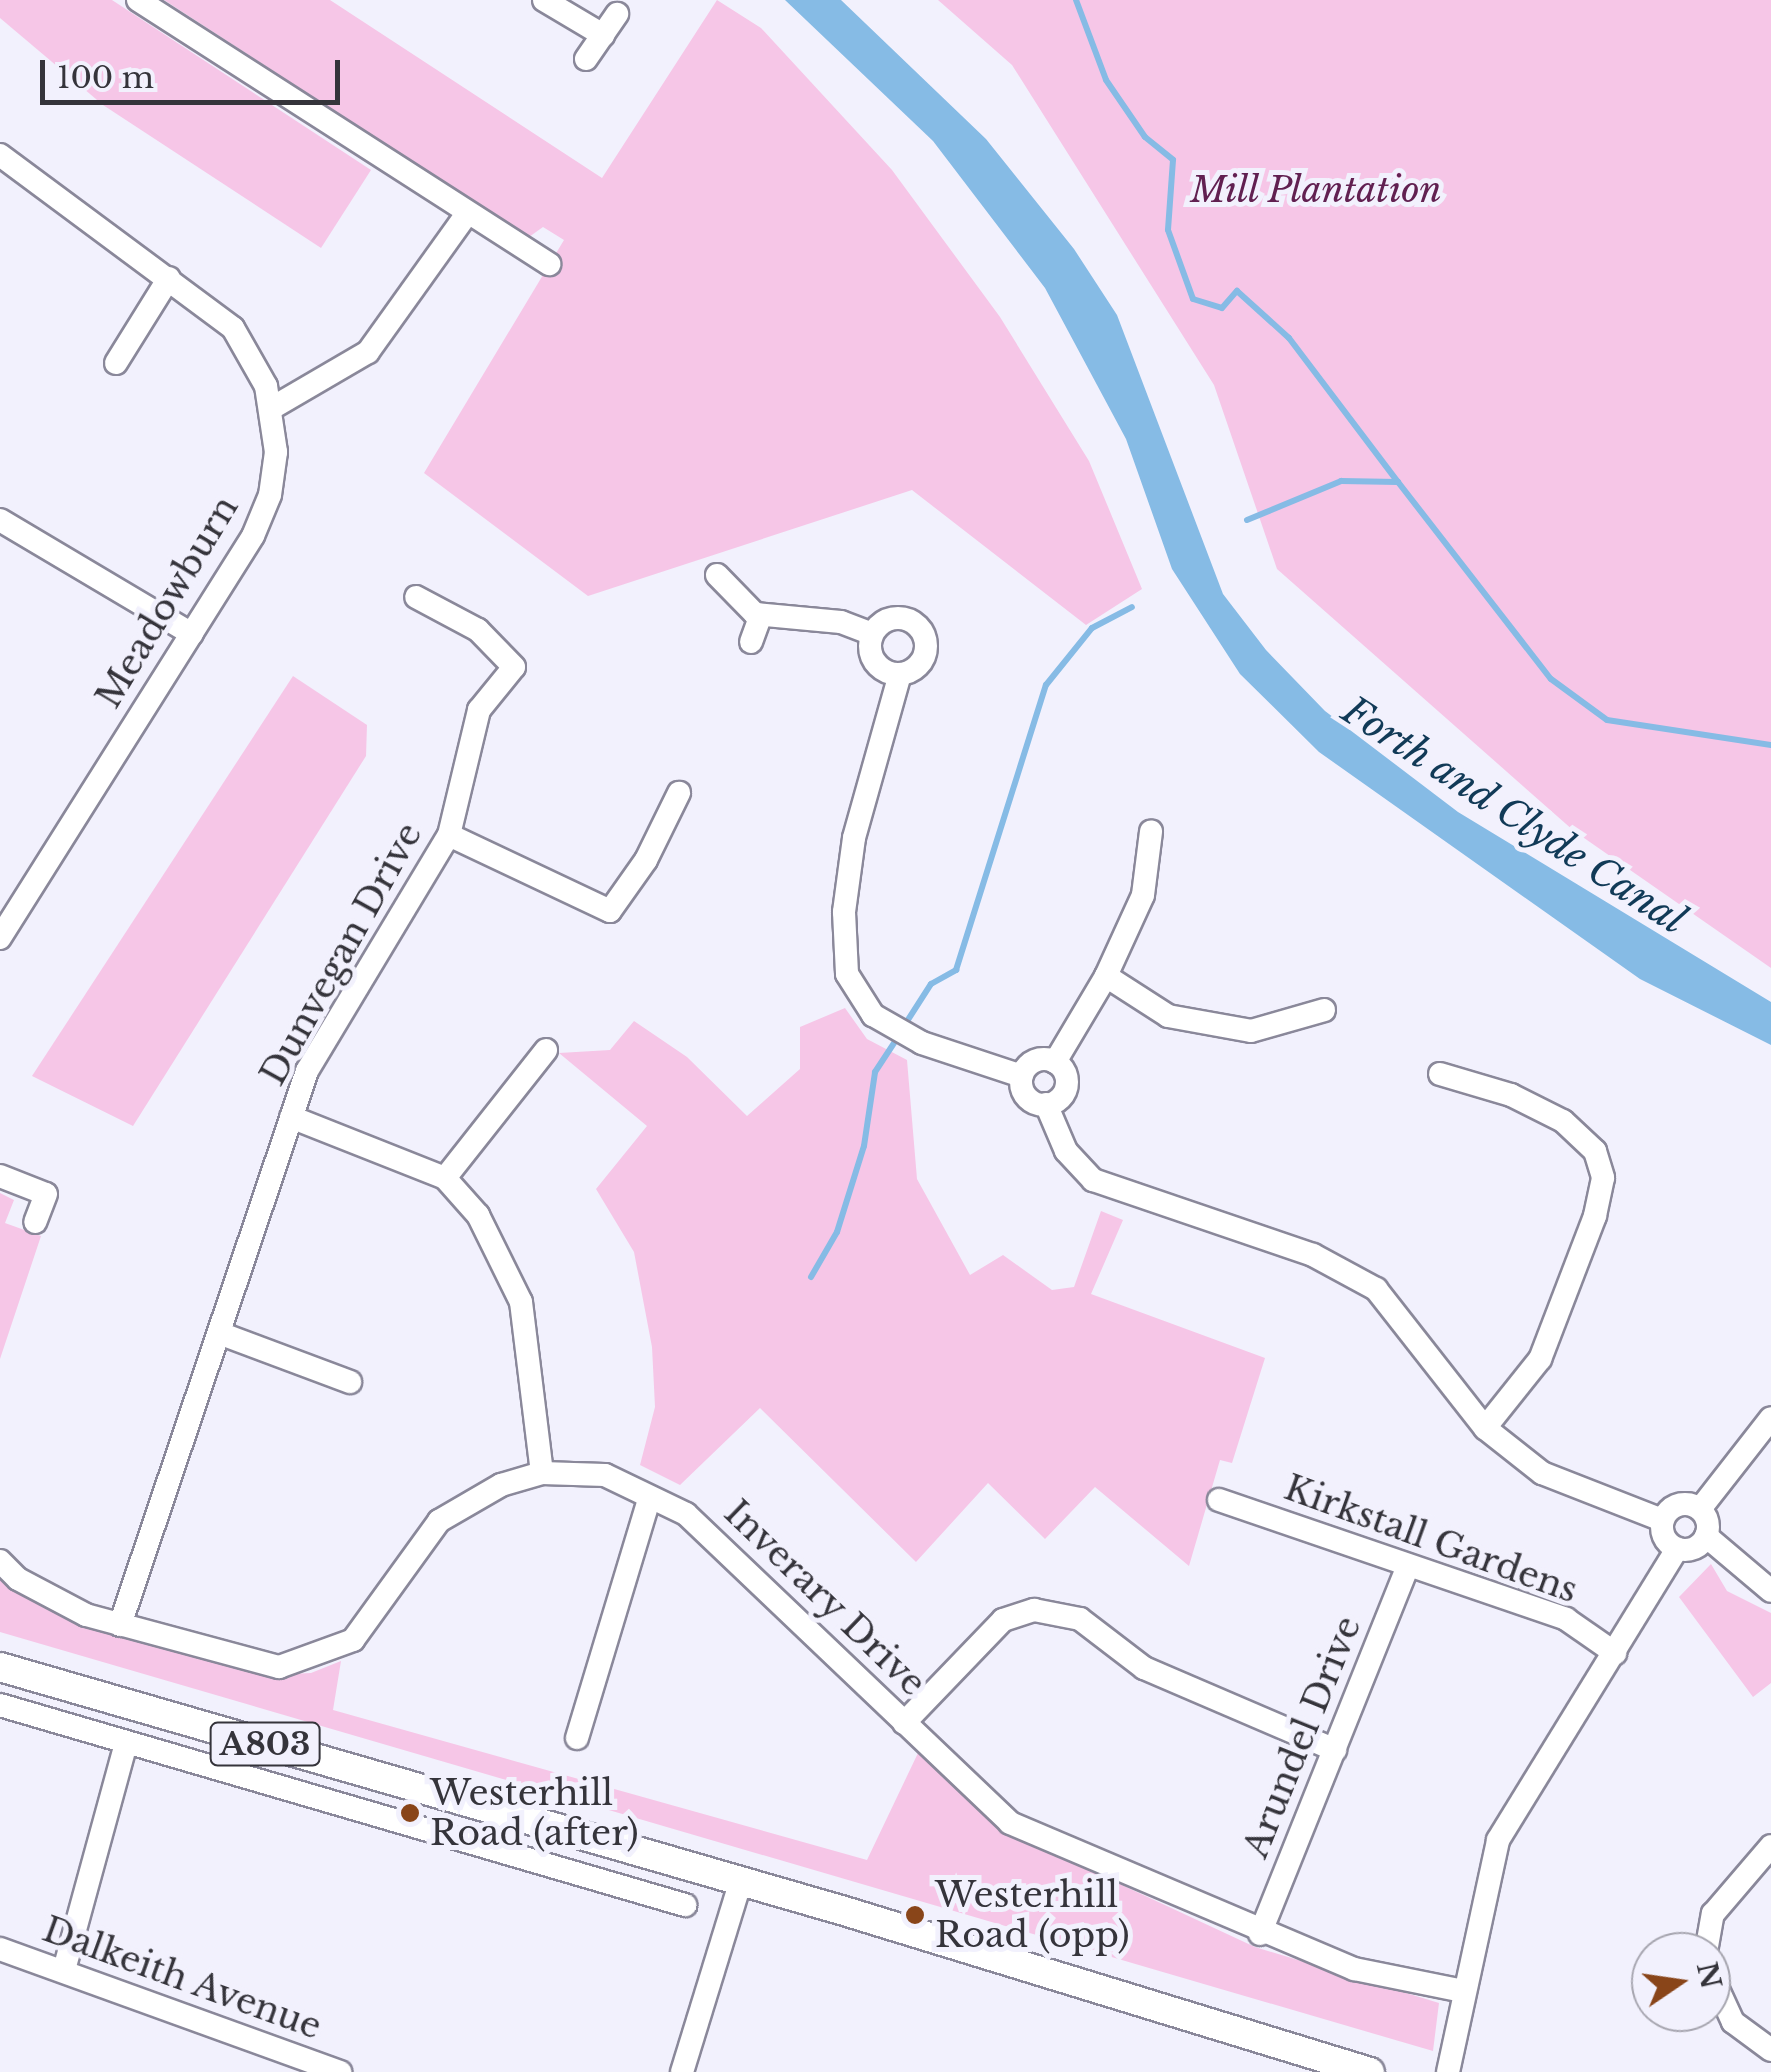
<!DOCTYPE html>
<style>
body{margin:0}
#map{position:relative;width:1771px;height:2072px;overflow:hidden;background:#f2f1fd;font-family:"Libre Baskerville",serif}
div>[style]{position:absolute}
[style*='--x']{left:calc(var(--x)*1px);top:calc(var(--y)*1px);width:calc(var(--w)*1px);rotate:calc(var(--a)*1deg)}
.green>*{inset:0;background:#f6c6e7}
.water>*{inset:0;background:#86bbe5}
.stream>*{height:6px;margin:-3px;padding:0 3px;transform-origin:3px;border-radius:3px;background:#86bbe5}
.roads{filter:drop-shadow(2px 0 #8a889a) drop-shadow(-2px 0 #8a889a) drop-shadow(0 2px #8a889a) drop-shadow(0 -2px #8a889a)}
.minor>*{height:22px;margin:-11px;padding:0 11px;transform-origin:11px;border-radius:11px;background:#fff}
.minor>.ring{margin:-11px;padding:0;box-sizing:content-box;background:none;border:22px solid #fff;border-radius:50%}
.major>*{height:28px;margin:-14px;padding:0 14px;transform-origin:14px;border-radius:14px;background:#fff}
.dots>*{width:28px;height:28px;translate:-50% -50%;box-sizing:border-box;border:5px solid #f2f1fd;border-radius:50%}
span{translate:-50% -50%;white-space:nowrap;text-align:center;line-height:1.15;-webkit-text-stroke:10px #f2f1fd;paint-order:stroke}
.shield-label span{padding:2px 8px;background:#f2f1fd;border:2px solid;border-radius:8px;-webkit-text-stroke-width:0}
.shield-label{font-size:32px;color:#35343b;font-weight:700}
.park-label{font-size:35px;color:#612051;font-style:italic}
.street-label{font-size:35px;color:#35343b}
.poi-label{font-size:35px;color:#35343b}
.left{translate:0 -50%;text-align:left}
.water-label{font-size:38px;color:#113a57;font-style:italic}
.north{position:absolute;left:1631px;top:1932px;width:100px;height:100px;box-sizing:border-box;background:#f2f1fd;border:2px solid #a6a5af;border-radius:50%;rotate:77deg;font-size:28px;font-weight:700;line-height:40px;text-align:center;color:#35343b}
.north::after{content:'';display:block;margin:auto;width:35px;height:45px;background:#894519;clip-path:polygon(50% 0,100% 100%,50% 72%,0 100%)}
.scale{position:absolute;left:40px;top:60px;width:300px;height:45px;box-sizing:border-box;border:5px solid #35343b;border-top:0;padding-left:12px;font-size:30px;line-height:35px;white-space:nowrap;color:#35343b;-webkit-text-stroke:8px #f2f1fd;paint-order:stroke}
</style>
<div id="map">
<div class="green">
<i style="clip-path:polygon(0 0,112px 0,371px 170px,321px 248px,103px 105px,0 18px)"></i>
<i style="clip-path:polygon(164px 0,330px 0,602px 178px,717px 0,761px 28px,892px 170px,1000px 317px,1089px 461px,1142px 589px,1086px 625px,912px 490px,588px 596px,424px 473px,564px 240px,543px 227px,529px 237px)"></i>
<i style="clip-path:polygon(938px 0,1771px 0,1771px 968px,1574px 831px,1277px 569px,1214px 385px,1012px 65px)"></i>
<i style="clip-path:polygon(293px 676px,367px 725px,366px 756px,133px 1126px,32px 1076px)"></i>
<i style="clip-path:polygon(845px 1008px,867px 1039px,907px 1060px,917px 1179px,970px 1275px,1003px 1255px,1052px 1290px,1074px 1287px,1101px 1211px,1123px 1220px,1091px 1294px,1265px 1358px,1232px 1463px,1220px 1460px,1189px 1566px,1095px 1487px,1045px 1539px,988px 1483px,916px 1562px,760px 1408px,680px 1485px,640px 1465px,655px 1407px,652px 1347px,634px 1252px,596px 1189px,647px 1126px,559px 1053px,610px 1050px,634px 1021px,687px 1057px,747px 1116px,800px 1069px,800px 1027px)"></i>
<i style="clip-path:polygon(0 1193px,14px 1200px,5px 1223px,41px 1236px,0 1359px)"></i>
<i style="clip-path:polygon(1711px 1564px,1727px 1591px,1771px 1613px,1771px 1683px,1753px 1697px,1679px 1597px)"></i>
<i style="clip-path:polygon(0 1578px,115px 1633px,270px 1675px,311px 1673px,341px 1661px,333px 1710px,867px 1860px,918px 1753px,1008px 1832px,1255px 1947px,1439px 2003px,1433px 2051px,0 1632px)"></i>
</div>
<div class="water">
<i style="clip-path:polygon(785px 0,841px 0,986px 139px,1074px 249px,1117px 315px,1223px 594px,1266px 650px,1325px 711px,1458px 812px,1771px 1002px,1771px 1045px,1640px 979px,1319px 752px,1240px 674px,1172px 569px,1126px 439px,1045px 288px,933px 141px)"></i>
</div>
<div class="stream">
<i style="--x:1076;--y:0;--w:85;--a:69.4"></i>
<i style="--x:1106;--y:80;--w:69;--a:55.6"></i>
<i style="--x:1145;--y:137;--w:36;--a:39"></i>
<i style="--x:1173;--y:160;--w:70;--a:94.1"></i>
<i style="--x:1168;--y:230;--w:73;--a:70.1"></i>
<i style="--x:1193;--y:299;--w:30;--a:17"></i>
<i style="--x:1222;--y:308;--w:23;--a:-49"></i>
<i style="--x:1237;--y:291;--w:70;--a:42.1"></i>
<i style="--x:1289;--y:338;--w:181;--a:52.9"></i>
<i style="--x:1247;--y:520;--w:102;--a:-22.5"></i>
<i style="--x:1341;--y:481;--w:57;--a:1"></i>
<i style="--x:1398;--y:482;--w:249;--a:52.2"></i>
<i style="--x:1551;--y:679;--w:69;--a:36.2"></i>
<i style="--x:1607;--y:720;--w:166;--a:8.7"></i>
<i style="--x:904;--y:1026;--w:50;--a:-57.3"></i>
<i style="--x:931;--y:984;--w:29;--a:-29"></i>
<i style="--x:956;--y:970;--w:299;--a:-72.5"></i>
<i style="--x:1046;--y:685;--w:73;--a:-51.1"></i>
<i style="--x:1092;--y:628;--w:45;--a:-27.7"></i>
<i style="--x:811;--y:1277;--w:52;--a:-60"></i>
<i style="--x:837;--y:1232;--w:90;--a:-72.6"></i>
<i style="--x:864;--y:1146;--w:75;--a:-81.5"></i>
<i style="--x:875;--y:1072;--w:42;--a:-56.7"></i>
</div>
<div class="roads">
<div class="minor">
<i style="--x:138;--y:0;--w:489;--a:32.7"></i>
<i style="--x:544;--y:0;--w:69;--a:30.7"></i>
<i style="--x:586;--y:59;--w:55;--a:-55.4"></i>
<i style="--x:0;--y:155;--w:290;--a:36.6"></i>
<i style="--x:233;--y:328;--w:67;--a:60.4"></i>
<i style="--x:266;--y:386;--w:67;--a:81.4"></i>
<i style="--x:276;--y:452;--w:43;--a:97.9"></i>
<i style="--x:270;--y:495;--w:44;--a:112.5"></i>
<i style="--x:253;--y:536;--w:475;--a:122.2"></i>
<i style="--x:116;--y:363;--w:100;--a:-58.1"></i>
<i style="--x:272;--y:408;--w:111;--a:-30.3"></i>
<i style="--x:368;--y:352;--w:168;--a:-54.4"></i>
<i style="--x:0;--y:520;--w:223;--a:30.7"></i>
<i style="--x:717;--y:575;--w:54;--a:45.7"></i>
<i style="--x:755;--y:614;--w:86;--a:5.3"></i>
<i style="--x:841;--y:622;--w:33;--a:21"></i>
<i class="ring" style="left:870px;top:618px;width:34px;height:34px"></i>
<i style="--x:751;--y:642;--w:29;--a:-70"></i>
<i style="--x:900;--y:674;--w:170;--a:105.7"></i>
<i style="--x:854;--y:838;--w:75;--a:97.7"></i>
<i style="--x:844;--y:912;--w:62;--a:87.2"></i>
<i style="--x:847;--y:974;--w:49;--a:57.6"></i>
<i style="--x:873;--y:1015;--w:56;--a:29.7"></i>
<i style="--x:922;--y:1043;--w:105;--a:18.3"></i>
<i style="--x:449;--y:835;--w:178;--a:25.3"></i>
<i style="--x:610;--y:911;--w:62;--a:-54.8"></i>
<i style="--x:646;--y:860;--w:75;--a:-63.8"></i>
<i style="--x:1106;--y:976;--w:74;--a:32.8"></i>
<i style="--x:1168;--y:1016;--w:84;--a:10.2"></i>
<i style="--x:1251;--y:1031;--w:76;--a:-16"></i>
<i class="ring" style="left:1021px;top:1059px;width:24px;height:24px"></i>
<i style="--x:1055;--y:1062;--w:100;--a:-59.3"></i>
<i style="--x:1106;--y:976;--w:89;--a:-65.4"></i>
<i style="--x:1143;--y:895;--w:64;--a:-82.8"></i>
<i style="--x:1440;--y:1074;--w:74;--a:16.5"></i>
<i style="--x:1511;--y:1095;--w:58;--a:26.6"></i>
<i style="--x:1563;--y:1121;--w:44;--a:43.2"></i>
<i style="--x:1595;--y:1151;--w:28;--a:73"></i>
<i style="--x:1603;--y:1178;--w:39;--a:102"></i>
<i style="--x:1595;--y:1216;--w:153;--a:111"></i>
<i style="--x:1540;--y:1359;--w:88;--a:128.6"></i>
<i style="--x:1046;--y:1104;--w:51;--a:66.9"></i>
<i style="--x:1066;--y:1151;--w:40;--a:47"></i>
<i style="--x:1093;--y:1180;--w:232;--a:18.8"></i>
<i style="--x:1313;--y:1255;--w:72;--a:28.4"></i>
<i style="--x:1376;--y:1289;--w:177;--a:51.9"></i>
<i style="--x:1485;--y:1428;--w:73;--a:38.3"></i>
<i style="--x:1542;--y:1473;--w:129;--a:21.4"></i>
<i style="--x:291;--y:1117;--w:166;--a:21.6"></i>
<i style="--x:445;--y:1178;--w:50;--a:48.3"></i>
<i style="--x:478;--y:1215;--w:97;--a:63.7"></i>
<i style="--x:521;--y:1302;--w:172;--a:83"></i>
<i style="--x:0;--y:1176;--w:49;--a:21.4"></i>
<i style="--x:46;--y:1194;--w:30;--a:111"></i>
<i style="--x:445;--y:1178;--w:163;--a:-51.7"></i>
<i style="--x:219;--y:1333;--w:140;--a:20.5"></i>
<i style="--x:1219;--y:1500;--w:367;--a:18.9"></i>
<i style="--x:1566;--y:1619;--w:60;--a:34.8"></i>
<i class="ring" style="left:1662px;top:1504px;width:24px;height:24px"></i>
<i style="--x:1700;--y:1509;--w:115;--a:-52"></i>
<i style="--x:1706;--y:1536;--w:85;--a:40.2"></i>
<i style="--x:0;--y:1561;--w:25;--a:45"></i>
<i style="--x:18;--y:1579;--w:77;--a:27.9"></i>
<i style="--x:86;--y:1615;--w:200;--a:15.1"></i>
<i style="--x:279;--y:1667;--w:79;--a:-20"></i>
<i style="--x:353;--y:1640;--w:147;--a:-54.1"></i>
<i style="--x:439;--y:1521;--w:72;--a:-30.1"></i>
<i style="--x:501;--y:1485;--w:43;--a:-16.3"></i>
<i style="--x:542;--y:1473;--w:63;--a:1.8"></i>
<i style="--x:605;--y:1475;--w:90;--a:25.7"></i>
<i style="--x:686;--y:1514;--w:448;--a:43.6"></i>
<i style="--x:1010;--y:1823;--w:374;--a:23"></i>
<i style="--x:1354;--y:1969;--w:111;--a:11.4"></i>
<i style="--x:120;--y:1625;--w:585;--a:-71.35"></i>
<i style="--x:307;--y:1071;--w:275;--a:-59"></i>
<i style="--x:449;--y:835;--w:129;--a:-76.5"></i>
<i style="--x:479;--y:710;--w:55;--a:-50.9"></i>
<i style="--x:514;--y:667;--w:52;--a:-134.2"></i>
<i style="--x:478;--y:630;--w:70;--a:-152"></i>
<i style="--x:0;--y:1705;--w:714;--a:16.28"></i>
<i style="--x:904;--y:1723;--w:143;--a:-46.1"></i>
<i style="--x:1003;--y:1620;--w:33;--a:-18"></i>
<i style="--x:1034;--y:1610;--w:47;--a:11.1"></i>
<i style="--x:1080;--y:1619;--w:81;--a:37.4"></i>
<i style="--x:1144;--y:1668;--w:208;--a:23.2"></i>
<i style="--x:577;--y:1738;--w:250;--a:-73.2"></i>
<i style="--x:1260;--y:1934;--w:397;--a:-68.1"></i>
<i style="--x:0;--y:1949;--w:362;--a:19.9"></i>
<i style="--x:1706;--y:1952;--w:39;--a:-80"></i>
<i style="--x:1713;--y:1914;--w:89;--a:-49.5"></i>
<i style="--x:64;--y:1970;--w:235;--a:-74.7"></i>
<i style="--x:1711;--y:1974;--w:53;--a:65.4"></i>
<i style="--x:1733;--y:2022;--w:47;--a:36.4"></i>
<i style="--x:682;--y:2072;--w:197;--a:-72.9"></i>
<i style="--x:1448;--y:2072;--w:237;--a:-77.8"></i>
<i style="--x:1498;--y:1840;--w:342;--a:-58.4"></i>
</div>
<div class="major">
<i style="--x:0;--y:1667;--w:875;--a:16.12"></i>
<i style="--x:841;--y:1910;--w:553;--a:17.03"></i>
</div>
</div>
<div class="dots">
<i style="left:410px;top:1813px;background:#894519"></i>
<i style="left:915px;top:1915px;background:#894519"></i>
</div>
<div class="shield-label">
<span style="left:265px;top:1744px">A803</span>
</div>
<div class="park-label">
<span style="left:1316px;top:190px">Mill Plantation</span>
</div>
<div class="street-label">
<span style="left:167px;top:602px;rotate:-59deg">Meadowburn</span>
<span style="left:341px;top:954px;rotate:-61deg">Dunvegan Drive</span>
<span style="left:1431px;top:1539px;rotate:20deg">Kirkstall Gardens</span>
<span style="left:825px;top:1598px;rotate:44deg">Inverary Drive</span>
<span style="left:1302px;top:1737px;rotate:-68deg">Arundel Drive</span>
<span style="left:182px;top:1978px;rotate:20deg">Dalkeith Avenue</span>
</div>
<div class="poi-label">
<span class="left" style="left:430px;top:1813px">Westerhill<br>Road (after)</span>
<span class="left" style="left:935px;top:1915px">Westerhill<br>Road (opp)</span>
</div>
<div class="water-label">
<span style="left:1514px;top:815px;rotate:33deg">Forth and Clyde Canal</span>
</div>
<div class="north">N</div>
<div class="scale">100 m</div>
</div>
